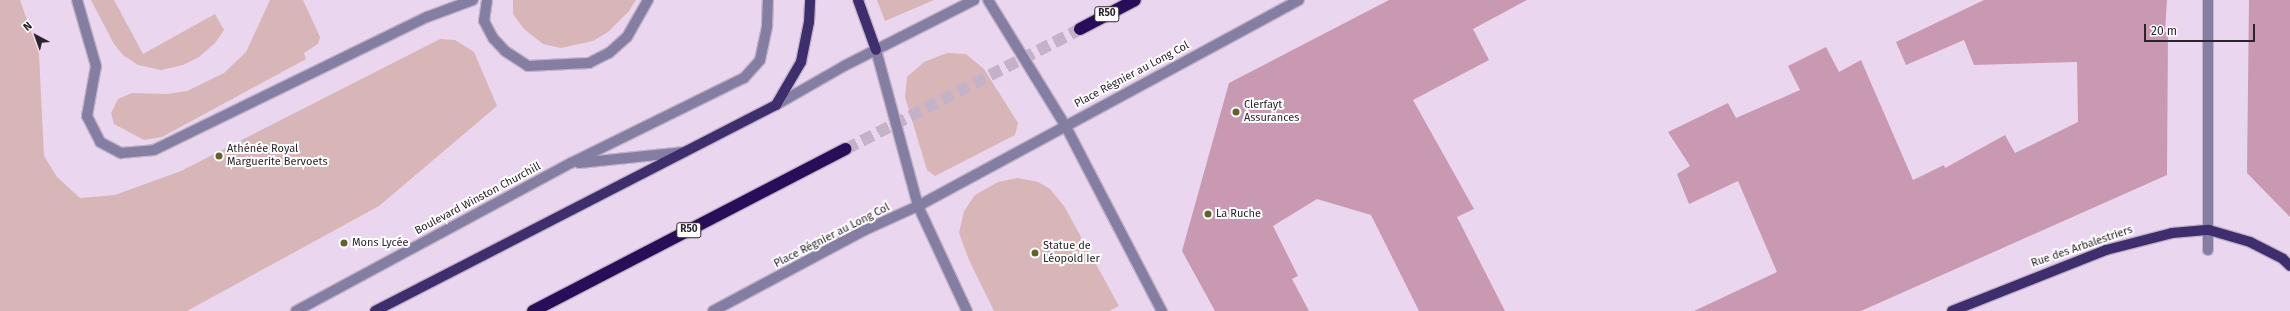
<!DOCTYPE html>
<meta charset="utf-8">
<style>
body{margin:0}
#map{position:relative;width:2290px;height:311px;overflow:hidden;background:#ead7ef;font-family:"Fira Sans",sans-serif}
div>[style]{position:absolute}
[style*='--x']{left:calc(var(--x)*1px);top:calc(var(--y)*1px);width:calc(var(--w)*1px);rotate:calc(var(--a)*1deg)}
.green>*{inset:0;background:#d8b5b6}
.building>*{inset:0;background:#c899b0}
.highway-tunnel>*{height:12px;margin-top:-6px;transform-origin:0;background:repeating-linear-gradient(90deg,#c4b3c8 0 12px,transparent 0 18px)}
.roads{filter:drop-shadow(1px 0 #c4b3c8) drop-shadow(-1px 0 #c4b3c8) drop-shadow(0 1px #c4b3c8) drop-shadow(0 -1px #c4b3c8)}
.minor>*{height:10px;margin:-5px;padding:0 5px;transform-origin:5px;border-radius:5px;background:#847ea3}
.major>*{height:10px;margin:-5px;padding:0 5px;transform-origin:5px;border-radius:5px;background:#3e2e6e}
.highway>*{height:12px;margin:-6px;padding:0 6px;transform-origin:6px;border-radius:6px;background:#280d59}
.dots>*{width:11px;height:11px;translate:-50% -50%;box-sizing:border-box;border:2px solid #fff;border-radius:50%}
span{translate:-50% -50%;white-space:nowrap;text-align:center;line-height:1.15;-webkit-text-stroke:4px #fff;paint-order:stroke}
.shield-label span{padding:1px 3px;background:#fff;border:1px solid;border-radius:3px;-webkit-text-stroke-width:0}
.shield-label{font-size:10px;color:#2c242d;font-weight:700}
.street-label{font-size:11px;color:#2c242d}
.poi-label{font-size:11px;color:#2c242d}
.left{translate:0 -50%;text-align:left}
.north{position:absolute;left:16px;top:16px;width:40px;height:40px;-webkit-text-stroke:3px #fff;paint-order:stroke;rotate:319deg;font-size:11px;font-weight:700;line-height:16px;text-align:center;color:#2c242d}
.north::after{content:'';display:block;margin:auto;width:14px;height:18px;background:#2c242d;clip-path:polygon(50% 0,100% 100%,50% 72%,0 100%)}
.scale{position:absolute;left:2144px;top:24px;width:111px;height:18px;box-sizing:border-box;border:2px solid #2c242d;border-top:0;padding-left:5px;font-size:12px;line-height:14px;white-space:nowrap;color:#2c242d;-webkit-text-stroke:3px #fff;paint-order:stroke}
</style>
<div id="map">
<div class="green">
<i style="clip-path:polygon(0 0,20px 0,39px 54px,44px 156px,57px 177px,80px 198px,115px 195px,181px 171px,440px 39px,455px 40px,474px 52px,497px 106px,379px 206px,187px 311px,0 311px)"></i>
<i style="clip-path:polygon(91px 0,114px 0,143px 54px,215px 14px,224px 30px,215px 43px,199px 57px,183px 65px,161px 70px,138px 65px,123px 55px,114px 44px)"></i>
<i style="clip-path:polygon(270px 0,303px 0,320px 37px,318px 44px,304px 53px,306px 59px,162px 137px,144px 140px,114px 124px,111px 113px,118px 99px,132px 93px,167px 94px,187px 91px,224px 73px,246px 52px)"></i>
<i style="clip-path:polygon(513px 0,636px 0,629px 11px,608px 32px,593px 41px,561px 48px,543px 44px,524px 29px,513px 14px)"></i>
<i style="clip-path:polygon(877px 0,934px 0,885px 21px)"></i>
<i style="clip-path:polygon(947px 53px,966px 54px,984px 69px,1018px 123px,1015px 135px,935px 176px,927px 170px,905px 97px,907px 77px,924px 62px)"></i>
<i style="clip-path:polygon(1018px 178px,1038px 182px,1050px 189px,1064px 206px,1119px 306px,1109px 311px,994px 311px,969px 260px,959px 233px,964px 211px,975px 195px,998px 182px)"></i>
</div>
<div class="building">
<i style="clip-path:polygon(1389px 0,1527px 0,1473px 29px,1489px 60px,1413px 100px,1474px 209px,1457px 217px,1505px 311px,1419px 311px,1371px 215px,1317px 199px,1273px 226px,1298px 276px,1292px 279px,1309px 311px,1215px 311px,1182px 251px,1229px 83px)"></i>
<i style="clip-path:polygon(1984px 0,2167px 0,2165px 32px,2168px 32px,2167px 175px,1861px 311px,1694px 311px,1777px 272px,1738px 181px,1689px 204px,1677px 174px,1690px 166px,1668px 132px,1728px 103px,1736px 118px,1800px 90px,1788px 66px,1826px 47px,1839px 72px,1861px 60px,1913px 180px,1944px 165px,1945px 168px,2005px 135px,2015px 153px,2078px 122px,2077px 62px,1974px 65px,1964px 40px,1906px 65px,1896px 42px)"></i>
<i style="clip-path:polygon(2249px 0,2290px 0,2290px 217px,2247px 173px)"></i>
</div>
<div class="highway-tunnel">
<i style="--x:846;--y:149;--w:263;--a:-27.1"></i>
</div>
<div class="roads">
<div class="minor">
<i style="--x:77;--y:0;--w:69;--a:73.9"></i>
<i style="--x:96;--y:66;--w:51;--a:100.2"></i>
<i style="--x:87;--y:116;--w:29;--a:63"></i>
<i style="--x:100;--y:142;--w:24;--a:28"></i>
<i style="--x:121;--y:153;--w:33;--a:-5"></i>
<i style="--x:154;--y:150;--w:304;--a:-26"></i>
<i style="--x:427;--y:17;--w:49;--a:-20.3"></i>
<i style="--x:487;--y:0;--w:21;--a:98"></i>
<i style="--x:484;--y:21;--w:19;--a:62"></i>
<i style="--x:493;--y:38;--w:18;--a:47"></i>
<i style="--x:505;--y:51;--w:27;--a:33"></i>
<i style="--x:528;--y:66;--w:61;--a:-2.8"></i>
<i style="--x:589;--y:63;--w:22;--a:-27"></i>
<i style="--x:609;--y:53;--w:24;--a:-42"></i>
<i style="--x:627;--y:37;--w:43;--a:-60.4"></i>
<i style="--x:988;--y:0;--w:147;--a:58.4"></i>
<i style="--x:1065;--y:125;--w:210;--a:62.5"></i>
<i style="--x:876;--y:50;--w:162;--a:74.9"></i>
<i style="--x:918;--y:206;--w:116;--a:65"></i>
<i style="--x:776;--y:105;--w:78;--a:-29.8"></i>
<i style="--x:844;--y:66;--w:146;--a:-26.9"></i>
<i style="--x:579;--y:163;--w:106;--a:-6"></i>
<i style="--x:2208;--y:250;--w:250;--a:-90"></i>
<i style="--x:296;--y:311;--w:312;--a:-28.3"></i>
<i style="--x:571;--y:163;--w:193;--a:-26.2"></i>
<i style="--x:744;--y:78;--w:24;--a:-48"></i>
<i style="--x:760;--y:60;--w:35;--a:-78"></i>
<i style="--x:767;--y:26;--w:26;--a:-88"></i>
<i style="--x:713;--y:311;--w:172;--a:-28.1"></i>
<i style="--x:865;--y:230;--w:58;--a:-24.4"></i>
<i style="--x:918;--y:206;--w:433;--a:-28.4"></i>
</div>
<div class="major">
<i style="--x:858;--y:0;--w:53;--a:70.2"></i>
<i style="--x:375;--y:311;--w:451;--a:-27.2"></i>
<i style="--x:776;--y:105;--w:50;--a:-59.8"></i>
<i style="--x:801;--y:62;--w:41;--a:-78.7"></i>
<i style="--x:809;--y:22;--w:22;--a:-87"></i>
<i style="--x:1952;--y:311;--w:166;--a:-21.6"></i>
<i style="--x:2106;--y:250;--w:68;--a:-14.4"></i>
<i style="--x:2172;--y:233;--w:37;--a:-5"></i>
<i style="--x:2209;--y:230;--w:43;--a:16.3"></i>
<i style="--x:2250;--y:242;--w:37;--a:27"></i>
<i style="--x:2283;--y:259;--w:10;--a:45"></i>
</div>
<div class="highway">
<i style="--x:1080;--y:29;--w:62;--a:-27.8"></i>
<i style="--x:533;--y:311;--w:352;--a:-27.4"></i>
</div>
</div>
<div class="dots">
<i style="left:1236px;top:112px;background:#675f2c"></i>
<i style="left:219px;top:156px;background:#675f2c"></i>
<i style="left:1208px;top:214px;background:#675f2c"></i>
<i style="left:344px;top:243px;background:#675f2c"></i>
<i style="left:1035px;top:253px;background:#675f2c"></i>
</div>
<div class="shield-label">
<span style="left:1107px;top:14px">R50</span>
<span style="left:689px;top:230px">R50</span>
</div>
<div class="street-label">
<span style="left:1132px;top:75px;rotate:-28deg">Place Régnier au Long Col</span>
<span style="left:478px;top:199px;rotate:-28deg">Boulevard Winston Churchill</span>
<span style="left:832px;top:236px;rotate:-27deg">Place Régnier au Long Col</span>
<span style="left:2082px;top:247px;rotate:-19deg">Rue des Arbalestriers</span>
</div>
<div class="poi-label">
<span class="left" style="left:1244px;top:112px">Clerfayt<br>Assurances</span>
<span class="left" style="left:227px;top:156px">Athénée Royal<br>Marguerite Bervoets</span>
<span class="left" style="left:1216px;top:214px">La Ruche</span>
<span class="left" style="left:352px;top:243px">Mons Lycée</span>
<span class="left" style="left:1043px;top:253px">Statue de<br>Léopold Ier</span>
</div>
<div class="north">N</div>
<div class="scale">20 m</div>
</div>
